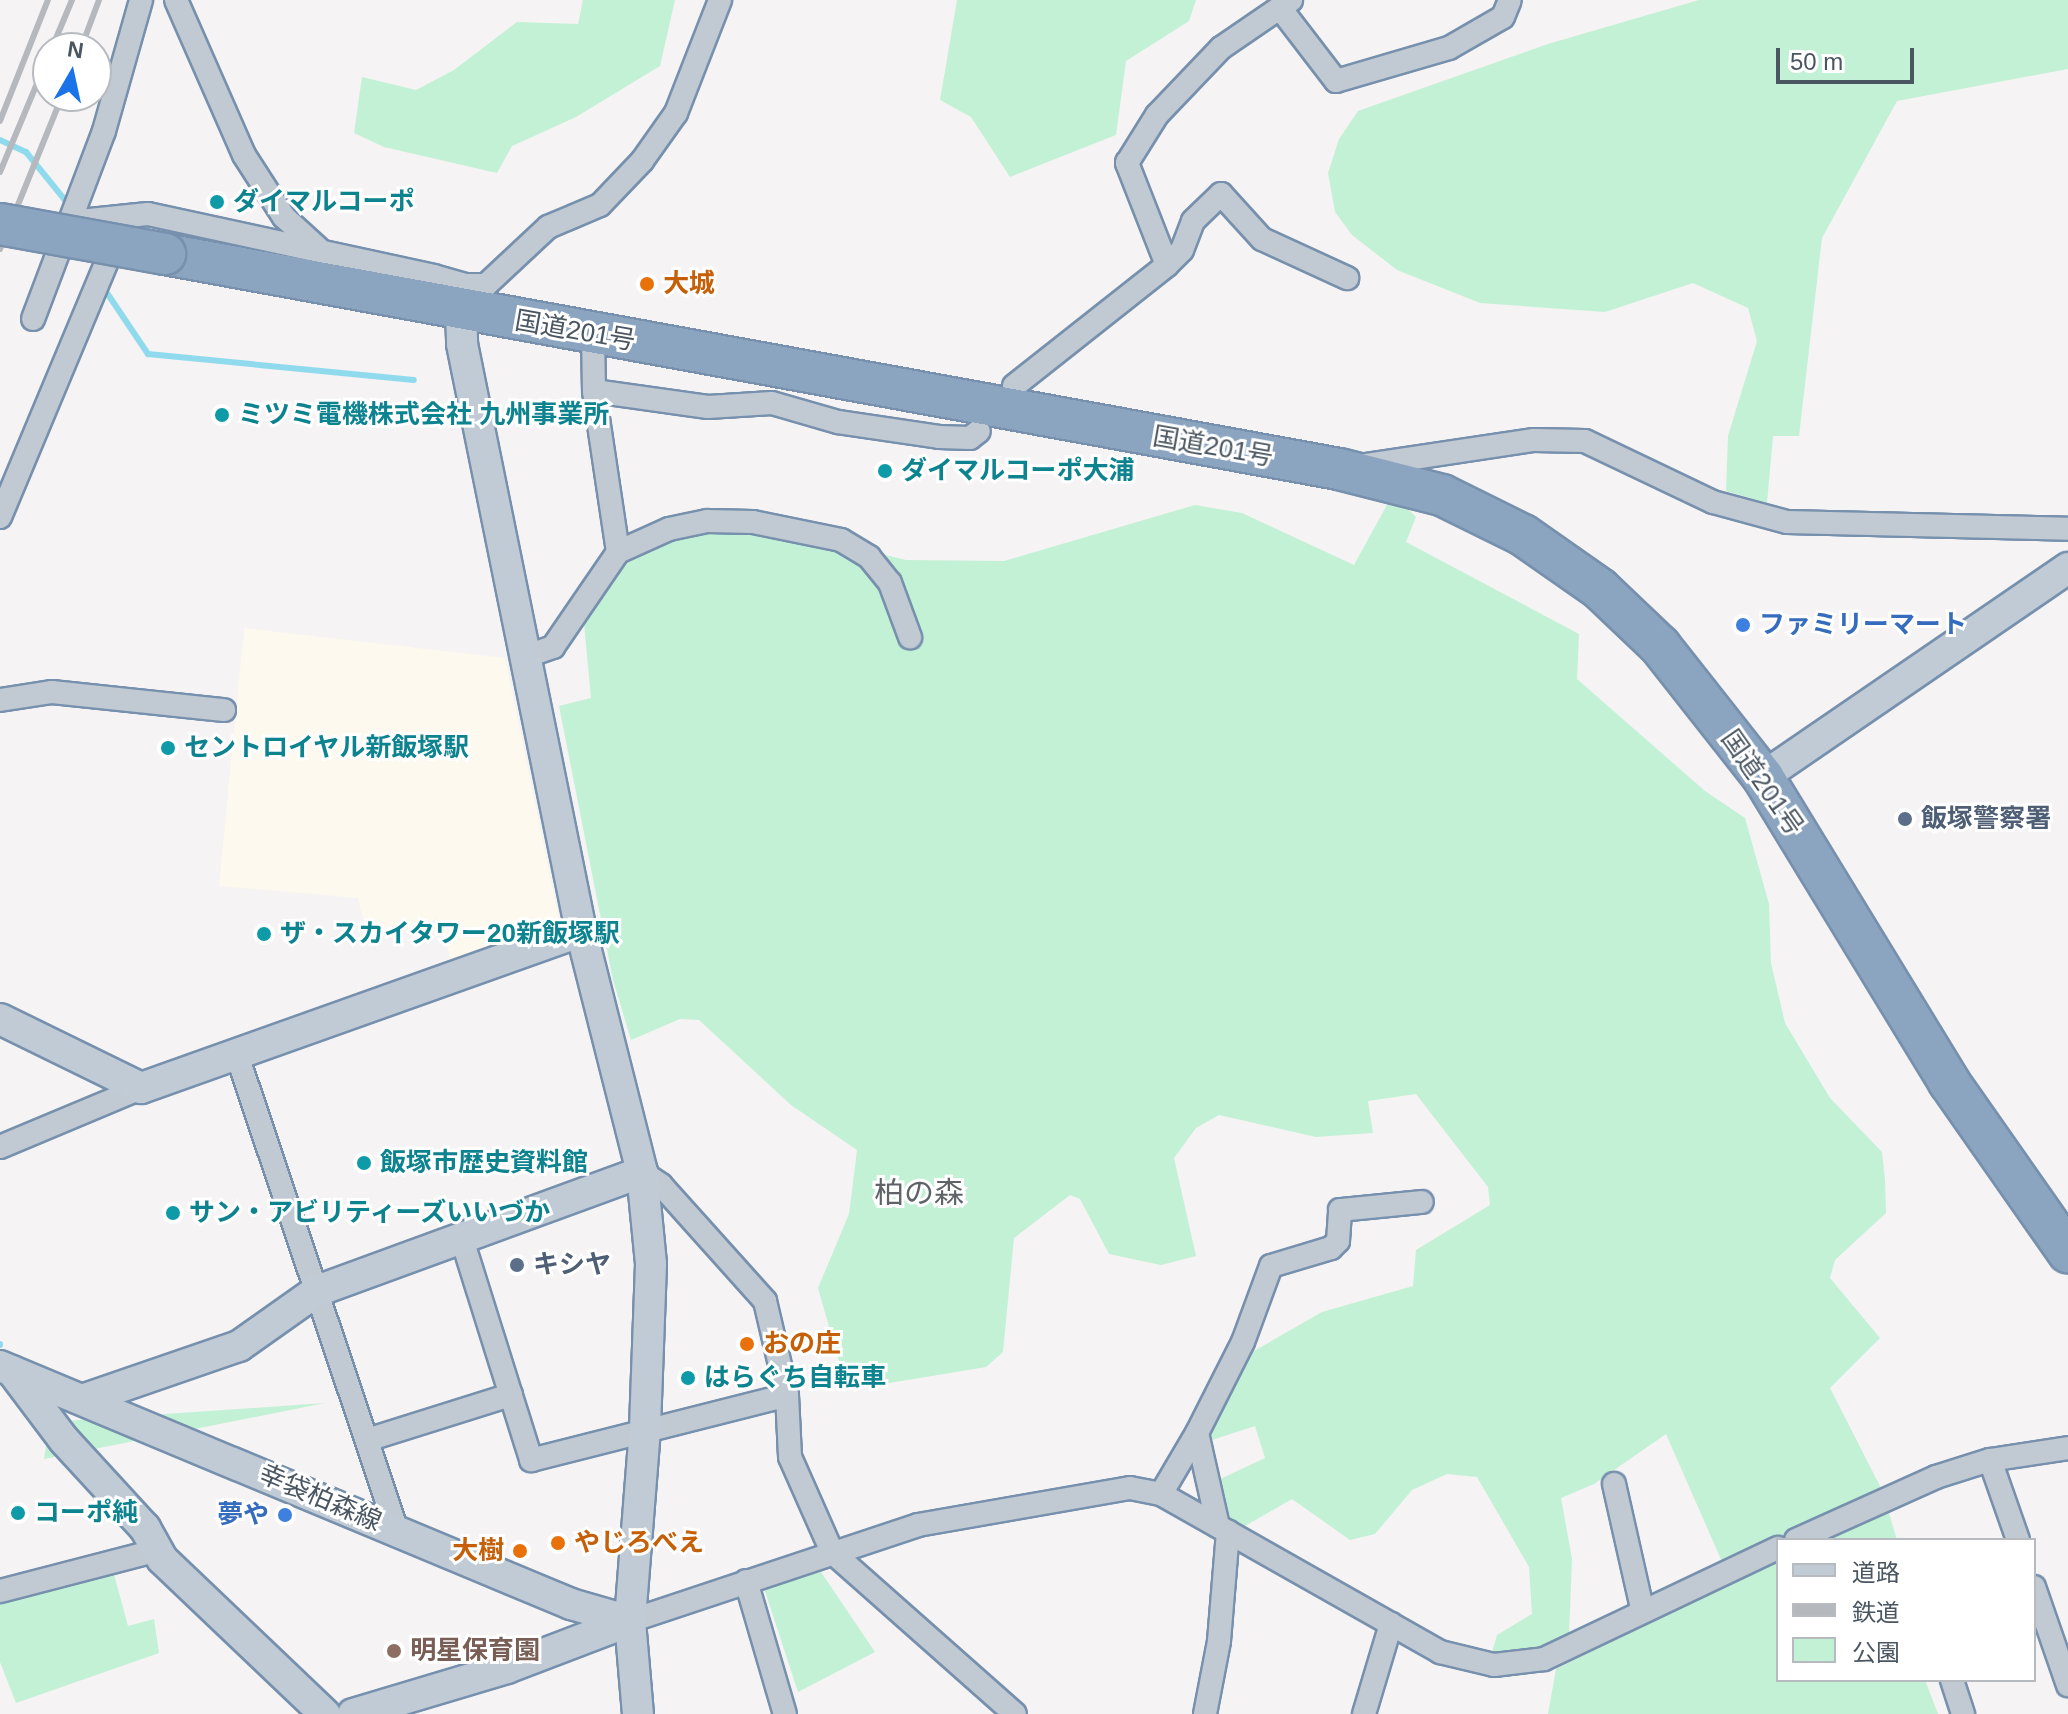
<!DOCTYPE html>
<meta charset="utf-8">
<style>
body{margin:0}
#map{position:relative;width:2068px;height:1714px;overflow:hidden;background:#f5f3f3;font-family:Arial,"Noto Sans JP",sans-serif}
div>[style]{position:absolute}
[style*='--x']{left:calc(var(--x)*1px);top:calc(var(--y)*1px);width:calc(var(--w)*1px);rotate:calc(var(--a)*1deg)}
.commercial>*{inset:0;background:#fdf9ef}
.green>*{inset:0;background:#c3f1d5}
.stream>*{height:6px;margin:-3px;padding:0 3px;transform-origin:3px;border-radius:3px;background:#90daee}
.roads{filter:drop-shadow(2px 0 #7690ad) drop-shadow(-2px 0 #7690ad) drop-shadow(0 2px #7690ad) drop-shadow(0 -2px #7690ad)}
.street>*{height:22px;margin:-11px;padding:0 11px;transform-origin:11px;border-radius:11px;background:#c1cad2}
.secondary>*{height:30px;margin:-15px;padding:0 15px;transform-origin:15px;border-radius:15px;background:#c1cbd6}
.highway>*{height:40px;margin:-20px;padding:0 20px;transform-origin:20px;border-radius:20px;background:#8ba5c1}
.rail>*{height:6px;margin:-3px;padding:0 3px;transform-origin:3px;border-radius:3px;background:#b5b8bd}
.bridges{filter:drop-shadow(2px 0 #7690ad) drop-shadow(-2px 0 #7690ad) drop-shadow(0 2px #7690ad) drop-shadow(0 -2px #7690ad)}
.highway-bridge>*{height:40px;margin:-20px;padding:0 20px;transform-origin:20px;border-radius:20px;background:#8ba5c1}
.dots>*{width:22px;height:22px;translate:-50% -50%;box-sizing:border-box;border:4px solid #fff;border-radius:50%}
span{translate:-50% -50%;white-space:nowrap;text-align:center;line-height:1.15;-webkit-text-stroke:6px #fff;paint-order:stroke}
.culture-label{font-size:26px;color:#0d838f;font-weight:700}
.left{translate:0 -50%;text-align:left}
.food-label{font-size:26px;color:#c56008;font-weight:700}
.right{translate:-100% -50%;text-align:right}
.street-label{font-size:26px;color:#4a5661}
.shop-label{font-size:26px;color:#366cbe;font-weight:700}
.service-label{font-size:26px;color:#4e5e75;font-weight:700}
.education-label{font-size:26px;color:#785e54;font-weight:700}
.quarter-label{font-size:30px;color:#5f6368}
.legend{position:absolute;left:1776px;top:1538px;width:260px;height:144px;box-sizing:border-box;background:#fff;border:2px solid #b7bbc0;margin:0;padding:10px 14px;list-style:none;font-size:24px;color:#4a5661}
.legend li{display:flex;align-items:center;gap:16px;height:40px}
.legend b{width:40px;border:2px solid #b7bbc0}
.north{position:absolute;left:32px;top:32px;width:80px;height:80px;box-sizing:border-box;background:#fff;border:2px solid #b7bbc0;border-radius:50%;rotate:9deg;font-size:22px;font-weight:700;line-height:32px;text-align:center;color:#4a5661}
.north::after{content:'';display:block;margin:auto;width:28px;height:36px;background:#1a73e8;clip-path:polygon(50% 0,100% 100%,50% 72%,0 100%)}
.scale{position:absolute;left:1776px;top:48px;width:138px;height:36px;box-sizing:border-box;border:4px solid #4a5661;border-top:0;padding-left:10px;font-size:24px;line-height:28px;white-space:nowrap;color:#4a5661;-webkit-text-stroke:6px #fff;paint-order:stroke}
</style>
<div id="map">
<div class="commercial">
<i style="clip-path:polygon(244px 628px,505px 658px,560px 925px,454px 968px,437px 919px,368px 941px,358px 898px,219px 886px)"></i>
</div>
<div class="green">
<i style="clip-path:polygon(583px 0,675px 0,660px 66px,576px 117px,512px 146px,497px 173px,384px 147px,354px 133px,362px 77px,416px 90px,454px 70px,517px 22px,578px 24px)"></i>
<i style="clip-path:polygon(957px 0,1196px 0,1189px 21px,1126px 61px,1116px 135px,1010px 177px,971px 117px,940px 100px)"></i>
<i style="clip-path:polygon(1699px 0,2068px 0,2068px 69px,1897px 101px,1822px 238px,1799px 436px,1773px 436px,1767px 503px,1726px 491px,1728px 436px,1757px 341px,1748px 308px,1693px 283px,1605px 312px,1480px 303px,1397px 270px,1352px 235px,1335px 212px,1328px 173px,1339px 139px,1358px 111px,1548px 44px)"></i>
<i style="clip-path:polygon(1388px 503px,1405px 506px,1416px 517px,1406px 542px,1579px 634px,1577px 679px,1705px 791px,1745px 818px,1769px 904px,1771px 963px,1785px 1023px,1830px 1098px,1882px 1152px,1885px 1180px,1886px 1213px,1835px 1260px,1830px 1278px,1880px 1338px,1830px 1388px,1883px 1492px,1723px 1564px,1666px 1434px,1594px 1484px,1561px 1498px,1572px 1559px,1569px 1634px,1544px 1648px,1507px 1655px,1492px 1652px,1497px 1635px,1532px 1614px,1529px 1567px,1477px 1477px,1447px 1474px,1412px 1490px,1375px 1534px,1350px 1540px,1292px 1499px,1245px 1526px,1224px 1514px,1216px 1481px,1265px 1458px,1255px 1426px,1209px 1441px,1209px 1432px,1254px 1351px,1322px 1312px,1413px 1286px,1416px 1250px,1490px 1205px,1488px 1187px,1416px 1094px,1368px 1101px,1373px 1133px,1316px 1137px,1219px 1115px,1196px 1128px,1174px 1158px,1196px 1256px,1161px 1265px,1109px 1254px,1080px 1199px,1070px 1195px,1014px 1238px,1003px 1352px,986px 1367px,847px 1390px,818px 1288px,849px 1214px,857px 1150px,791px 1105px,699px 1020px,680px 1019px,631px 1040px,613px 980px,559px 706px,591px 698px,584px 623px,623px 558px,672px 534px,708px 527px,799px 534px,906px 560px,1004px 561px,1195px 505px,1242px 513px,1354px 565px)"></i>
<i style="clip-path:polygon(325px 1403px,44px 1459px,50px 1422px)"></i>
<i style="clip-path:polygon(1888px 1510px,1897px 1540px,1822px 1540px)"></i>
<i style="clip-path:polygon(1778px 1560px,1778px 1680px,1925px 1680px,1938px 1714px,1548px 1714px,1556px 1669px)"></i>
<i style="clip-path:polygon(112px 1567px,128px 1626px,154px 1619px,159px 1653px,16px 1703px,0 1662px,0 1596px)"></i>
<i style="clip-path:polygon(821px 1572px,875px 1652px,798px 1692px,763px 1585px)"></i>
</div>
<div class="stream">
<i style="--x:0;--y:140;--w:29;--a:25"></i>
<i style="--x:26;--y:152;--w:68;--a:50.9"></i>
<i style="--x:103;--y:287;--w:81;--a:56.1"></i>
<i style="--x:148;--y:354;--w:267;--a:5.6"></i>
<i style="--x:0;--y:1344;--w:1;--a:90"></i>
</div>
<div class="roads">
<div class="street">
<i style="--x:176;--y:0;--w:169;--a:66.3"></i>
<i style="--x:244;--y:155;--w:74;--a:57.2"></i>
<i style="--x:284;--y:217;--w:46;--a:42.4"></i>
<i style="--x:1280;--y:8;--w:92;--a:52.5"></i>
<i style="--x:1336;--y:81;--w:118;--a:-16.3"></i>
<i style="--x:1449;--y:48;--w:62;--a:-29.9"></i>
<i style="--x:1503;--y:17;--w:18;--a:-68"></i>
<i style="--x:70;--y:222;--w:78;--a:-5.9"></i>
<i style="--x:148;--y:214;--w:293;--a:12.2"></i>
<i style="--x:434;--y:276;--w:33;--a:16"></i>
<i style="--x:466;--y:285;--w:26;--a:101"></i>
<i style="--x:1167;--y:265;--w:21;--a:-45"></i>
<i style="--x:1182;--y:250;--w:31;--a:-69"></i>
<i style="--x:1193;--y:221;--w:39;--a:-44"></i>
<i style="--x:1221;--y:194;--w:61;--a:47.7"></i>
<i style="--x:1262;--y:239;--w:94;--a:24.6"></i>
<i style="--x:466;--y:285;--w:20;--a:0"></i>
<i style="--x:486;--y:285;--w:85;--a:-43.1"></i>
<i style="--x:548;--y:227;--w:56;--a:-22.9"></i>
<i style="--x:600;--y:205;--w:61;--a:-46.3"></i>
<i style="--x:642;--y:161;--w:59;--a:-54.7"></i>
<i style="--x:676;--y:113;--w:121;--a:-68.7"></i>
<i style="--x:33;--y:319;--w:201;--a:-69.3"></i>
<i style="--x:104;--y:131;--w:136;--a:-74.2"></i>
<i style="--x:1014;--y:386;--w:195;--a:-38.3"></i>
<i style="--x:1167;--y:265;--w:110;--a:-111.4"></i>
<i style="--x:1127;--y:163;--w:57;--a:-58"></i>
<i style="--x:1157;--y:115;--w:93;--a:-46.3"></i>
<i style="--x:1221;--y:48;--w:85;--a:-34.4"></i>
<i style="--x:594;--y:391;--w:115;--a:8"></i>
<i style="--x:708;--y:407;--w:64;--a:-3.6"></i>
<i style="--x:772;--y:403;--w:69;--a:16.1"></i>
<i style="--x:838;--y:422;--w:102;--a:8.4"></i>
<i style="--x:939;--y:437;--w:31;--a:2"></i>
<i style="--x:970;--y:438;--w:11;--a:-38"></i>
<i style="--x:1360;--y:466;--w:176;--a:-8.5"></i>
<i style="--x:1534;--y:440;--w:51;--a:1.1"></i>
<i style="--x:1585;--y:441;--w:142;--a:25.5"></i>
<i style="--x:1713;--y:502;--w:77;--a:15.1"></i>
<i style="--x:1787;--y:522;--w:281;--a:1.4"></i>
<i style="--x:0;--y:517;--w:303;--a:-67.3"></i>
<i style="--x:618;--y:552;--w:56;--a:-24.3"></i>
<i style="--x:669;--y:529;--w:39;--a:-12"></i>
<i style="--x:707;--y:521;--w:46;--a:1.2"></i>
<i style="--x:753;--y:522;--w:90;--a:11.6"></i>
<i style="--x:841;--y:540;--w:33;--a:31"></i>
<i style="--x:869;--y:557;--w:33;--a:51"></i>
<i style="--x:890;--y:583;--w:58;--a:69.7"></i>
<i style="--x:524;--y:657;--w:31;--a:-19"></i>
<i style="--x:553;--y:647;--w:115;--a:-55.6"></i>
<i style="--x:618;--y:552;--w:163;--a:-98.5"></i>
<i style="--x:594;--y:391;--w:57;--a:-91"></i>
<i style="--x:0;--y:700;--w:53;--a:-8.7"></i>
<i style="--x:52;--y:692;--w:173;--a:6"></i>
<i style="--x:237;--y:1055;--w:502;--a:71.42"></i>
<i style="--x:0;--y:1147;--w:153;--a:-22.7"></i>
<i style="--x:642;--y:1172;--w:23;--a:34"></i>
<i style="--x:661;--y:1185;--w:156;--a:48.1"></i>
<i style="--x:765;--y:1301;--w:97;--a:76.8"></i>
<i style="--x:787;--y:1395;--w:62;--a:87.2"></i>
<i style="--x:790;--y:1457;--w:104;--a:66.1"></i>
<i style="--x:832;--y:1552;--w:244;--a:41.5"></i>
<i style="--x:461;--y:1236;--w:235;--a:72.6"></i>
<i style="--x:531;--y:1460;--w:264;--a:-14.2"></i>
<i style="--x:367;--y:1440;--w:151;--a:-17.4"></i>
<i style="--x:1990;--y:1460;--w:85;--a:70.7"></i>
<i style="--x:1614;--y:1484;--w:127;--a:77.3"></i>
<i style="--x:1161;--y:1494;--w:71;--a:-59.5"></i>
<i style="--x:1218;--y:1526;--w:95;--a:-102.7"></i>
<i style="--x:1197;--y:1433;--w:102;--a:-63.2"></i>
<i style="--x:1243;--y:1342;--w:81;--a:-69.8"></i>
<i style="--x:1271;--y:1266;--w:63;--a:-16.7"></i>
<i style="--x:1331;--y:1248;--w:10;--a:-45"></i>
<i style="--x:1338;--y:1241;--w:31;--a:-86"></i>
<i style="--x:1340;--y:1210;--w:82;--a:-5.6"></i>
<i style="--x:1796;--y:1540;--w:154;--a:-24.2"></i>
<i style="--x:1936;--y:1477;--w:57;--a:-17.5"></i>
<i style="--x:1990;--y:1460;--w:79;--a:-8.7"></i>
<i style="--x:746;--y:1581;--w:139;--a:73.7"></i>
<i style="--x:2034;--y:1587;--w:104;--a:70.9"></i>
<i style="--x:0;--y:1591;--w:163;--a:-14.5"></i>
<i style="--x:630;--y:1621;--w:304;--a:-18.4"></i>
<i style="--x:918;--y:1525;--w:215;--a:-9.9"></i>
<i style="--x:1130;--y:1488;--w:32;--a:11"></i>
<i style="--x:1161;--y:1494;--w:321;--a:29.5"></i>
<i style="--x:1440;--y:1652;--w:56;--a:13.5"></i>
<i style="--x:1494;--y:1665;--w:50;--a:-6.8"></i>
<i style="--x:1544;--y:1659;--w:259;--a:-25.4"></i>
<i style="--x:1952;--y:1680;--w:36;--a:72"></i>
<i style="--x:1205;--y:1714;--w:74;--a:-79.1"></i>
<i style="--x:1219;--y:1641;--w:110;--a:-85.3"></i>
<i style="--x:1364;--y:1714;--w:94;--a:-73.3"></i>
</div>
<div class="secondary">
<i style="--x:461;--y:311;--w:33;--a:88"></i>
<i style="--x:462;--y:344;--w:599;--a:78.54"></i>
<i style="--x:581;--y:931;--w:249;--a:75.8"></i>
<i style="--x:642;--y:1172;--w:92;--a:84.4"></i>
<i style="--x:651;--y:1264;--w:165;--a:92.1"></i>
<i style="--x:645;--y:1429;--w:193;--a:94.5"></i>
<i style="--x:630;--y:1621;--w:93;--a:85.1"></i>
<i style="--x:1763;--y:777;--w:370;--a:-34.4"></i>
<i style="--x:0;--y:1019;--w:157;--a:26.1"></i>
<i style="--x:141;--y:1088;--w:467;--a:-19.6"></i>
<i style="--x:0;--y:1366;--w:619;--a:22.63"></i>
<i style="--x:571;--y:1604;--w:61;--a:16.1"></i>
<i style="--x:12;--y:1371;--w:86;--a:53"></i>
<i style="--x:64;--y:1440;--w:120;--a:47.4"></i>
<i style="--x:145;--y:1528;--w:35;--a:61"></i>
<i style="--x:162;--y:1559;--w:225;--a:43.6"></i>
<i style="--x:85;--y:1399;--w:163;--a:-19"></i>
<i style="--x:239;--y:1346;--w:95;--a:-35.2"></i>
<i style="--x:317;--y:1291;--w:346;--a:-20.1"></i>
<i style="--x:353;--y:1714;--w:161;--a:-16.6"></i>
<i style="--x:507;--y:1668;--w:132;--a:-20.9"></i>
</div>
<div class="highway">
<i style="--x:165;--y:254;--w:1194;--a:10.38"></i>
<i style="--x:1339;--y:469;--w:106;--a:14.2"></i>
<i style="--x:1442;--y:495;--w:90;--a:26.3"></i>
<i style="--x:1523;--y:535;--w:94;--a:35"></i>
<i style="--x:1600;--y:589;--w:83;--a:43.5"></i>
<i style="--x:1660;--y:646;--w:167;--a:51.8"></i>
<i style="--x:1763;--y:777;--w:357;--a:58.6"></i>
<i style="--x:1949;--y:1082;--w:208;--a:55"></i>
</div>
</div>
<div class="rail">
<i style="--x:52;--y:48;--w:52;--a:-67.4"></i>
<i style="--x:81;--y:48;--w:51;--a:-69.4"></i>
<i style="--x:0;--y:121;--w:130;--a:-68.4"></i>
<i style="--x:0;--y:172;--w:125;--a:-67.3"></i>
<i style="--x:0;--y:249;--w:165;--a:-67.9"></i>
</div>
<div class="bridges">
<div class="highway-bridge">
<i style="--x:0;--y:224;--w:168;--a:10.3"></i>
</div>
</div>
<div class="dots">
<i style="left:217px;top:202px;background:#0f9aa8"></i>
<i style="left:647px;top:284px;background:#e8710a"></i>
<i style="left:222px;top:415px;background:#0f9aa8"></i>
<i style="left:885px;top:471px;background:#0f9aa8"></i>
<i style="left:1743px;top:625px;background:#3f7fe0"></i>
<i style="left:168px;top:748px;background:#0f9aa8"></i>
<i style="left:1905px;top:819px;background:#5c6f8a"></i>
<i style="left:264px;top:934px;background:#0f9aa8"></i>
<i style="left:364px;top:1163px;background:#0f9aa8"></i>
<i style="left:173px;top:1213px;background:#0f9aa8"></i>
<i style="left:517px;top:1265px;background:#5c6f8a"></i>
<i style="left:747px;top:1344px;background:#e8710a"></i>
<i style="left:688px;top:1378px;background:#0f9aa8"></i>
<i style="left:18px;top:1513px;background:#0f9aa8"></i>
<i style="left:285px;top:1515px;background:#3f7fe0"></i>
<i style="left:558px;top:1543px;background:#e8710a"></i>
<i style="left:520px;top:1551px;background:#e8710a"></i>
<i style="left:394px;top:1651px;background:#8d6e63"></i>
</div>
<div class="culture-label">
<span class="left" style="left:233px;top:202px">ダイマルコーポ</span>
<span class="left" style="left:238px;top:415px">ミツミ電機株式会社 九州事業所</span>
<span class="left" style="left:901px;top:471px">ダイマルコーポ大浦</span>
<span class="left" style="left:184px;top:748px">セントロイヤル新飯塚駅</span>
<span class="left" style="left:280px;top:934px">ザ・スカイタワー20新飯塚駅</span>
<span class="left" style="left:380px;top:1163px">飯塚市歴史資料館</span>
<span class="left" style="left:189px;top:1213px">サン・アビリティーズいいづか</span>
<span class="left" style="left:704px;top:1378px">はらぐち自転車</span>
<span class="left" style="left:34px;top:1513px">コーポ純</span>
</div>
<div class="food-label">
<span class="left" style="left:663px;top:284px">大城</span>
<span class="left" style="left:763px;top:1344px">おの庄</span>
<span class="left" style="left:574px;top:1543px">やじろべえ</span>
<span class="right" style="left:504px;top:1551px">大樹</span>
</div>
<div class="street-label">
<span style="left:575px;top:331px;rotate:10deg">国道201号</span>
<span style="left:1213px;top:447px;rotate:10deg">国道201号</span>
<span style="left:1762px;top:783px;rotate:55deg">国道201号</span>
<span style="left:320px;top:1498px;rotate:23deg">幸袋柏森線</span>
</div>
<div class="shop-label">
<span class="left" style="left:1759px;top:625px">ファミリーマート</span>
<span class="right" style="left:269px;top:1515px">夢や</span>
</div>
<div class="service-label">
<span class="left" style="left:1921px;top:819px">飯塚警察署</span>
<span class="left" style="left:533px;top:1265px">キシヤ</span>
</div>
<div class="education-label">
<span class="left" style="left:410px;top:1651px">明星保育園</span>
</div>
<div class="quarter-label">
<span style="left:919px;top:1193px">柏の森</span>
</div>
<ul class="legend">
<li><b style="height:10px;background:#c1cbd6"></b>道路</li>
<li><b style="height:10px;background:#b5b8bd"></b>鉄道</li>
<li><b style="height:22px;background:#c3f1d5"></b>公園</li>
</ul>
<div class="north">N</div>
<div class="scale">50 m</div>
</div>
